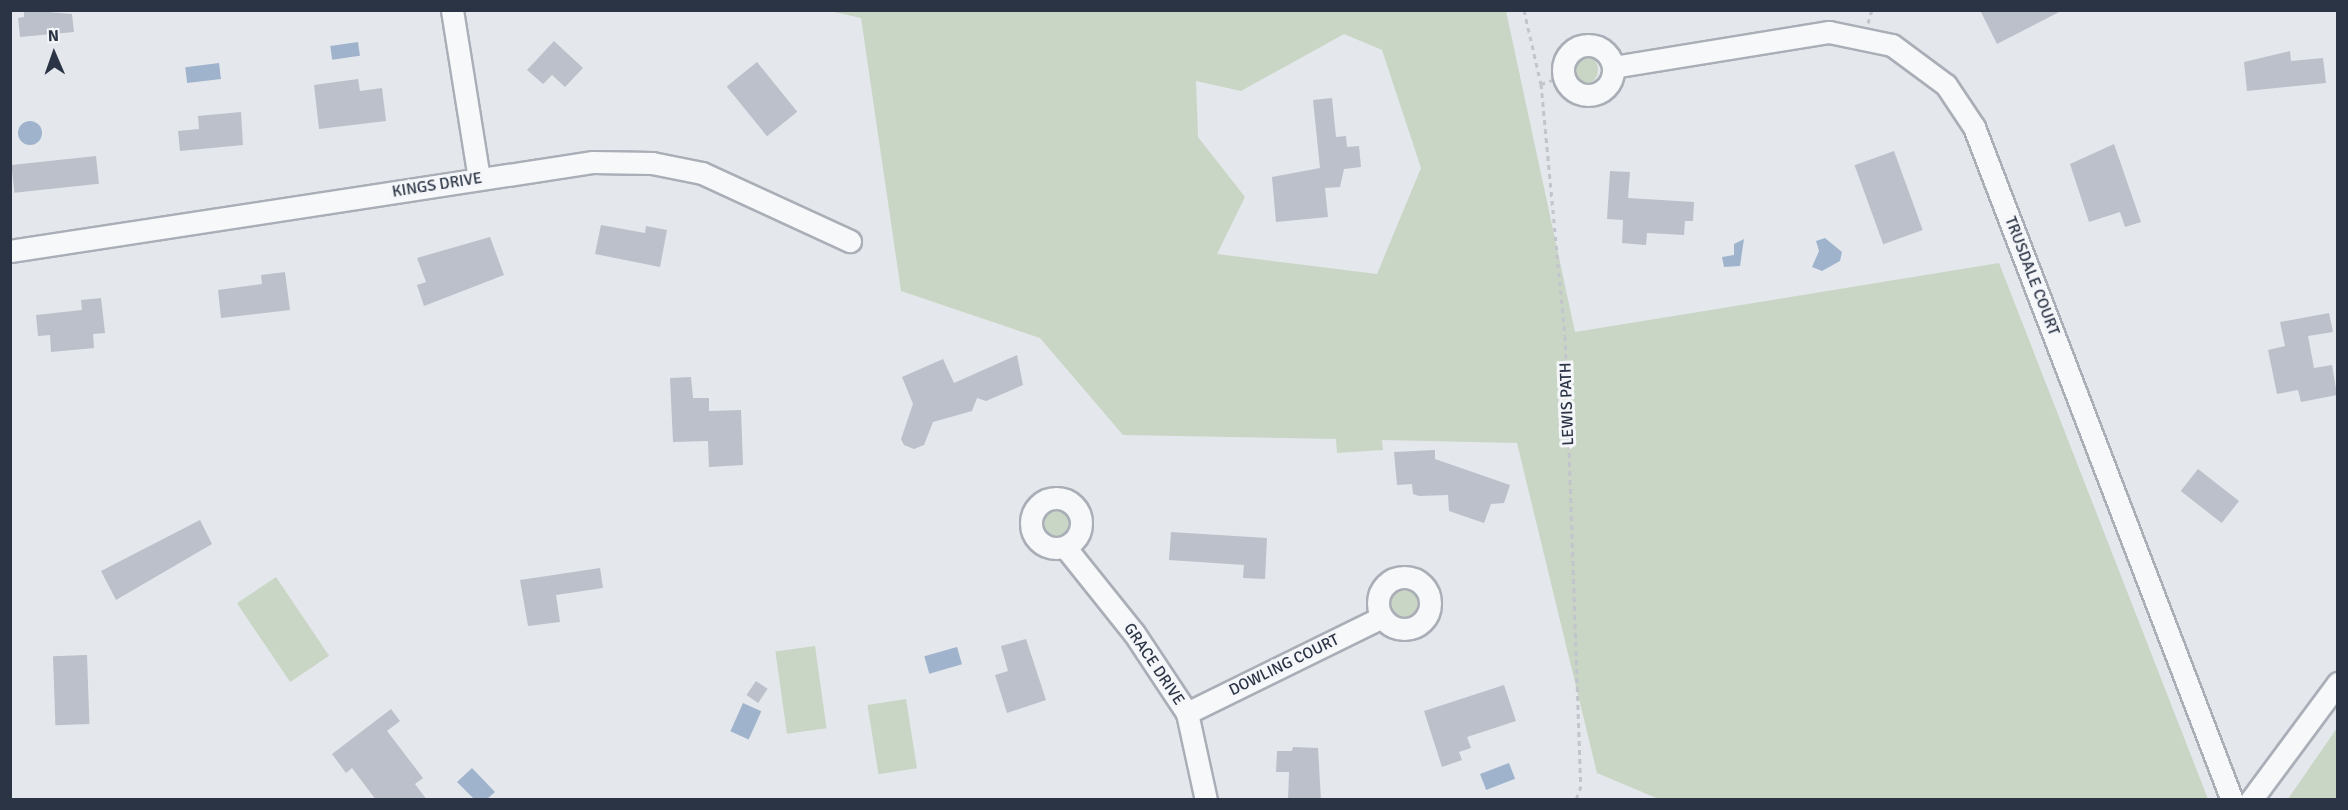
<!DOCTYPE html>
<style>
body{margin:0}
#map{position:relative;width:2348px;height:810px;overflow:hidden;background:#e4e7ec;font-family:Signika,sans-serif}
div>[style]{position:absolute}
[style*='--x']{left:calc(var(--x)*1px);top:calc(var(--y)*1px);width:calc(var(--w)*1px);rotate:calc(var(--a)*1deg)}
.green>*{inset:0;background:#c9d6c5;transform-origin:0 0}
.round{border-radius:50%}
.water>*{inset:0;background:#9fb4cc;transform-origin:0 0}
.building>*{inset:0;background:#bbc0ca;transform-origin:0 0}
.path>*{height:3px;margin-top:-1.5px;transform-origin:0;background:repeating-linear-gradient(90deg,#c2c5cb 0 4.5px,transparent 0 9px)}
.roads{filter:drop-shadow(2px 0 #a9aeb7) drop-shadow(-2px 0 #a9aeb7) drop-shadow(0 2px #a9aeb7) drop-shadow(0 -2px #a9aeb7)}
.minor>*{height:21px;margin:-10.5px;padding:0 10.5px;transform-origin:10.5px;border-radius:10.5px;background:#f7f8fa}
.minor>.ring{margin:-10.5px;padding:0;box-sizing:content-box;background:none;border:21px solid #f7f8fa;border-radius:50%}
span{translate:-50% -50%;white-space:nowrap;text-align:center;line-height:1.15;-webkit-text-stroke:6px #f4f6f9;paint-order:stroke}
.street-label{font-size:16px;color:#2b3445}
.frame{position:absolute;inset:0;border:12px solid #2b3445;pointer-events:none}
.north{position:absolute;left:24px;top:24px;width:60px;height:60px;-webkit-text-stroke:4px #f4f6f9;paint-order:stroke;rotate:358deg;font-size:16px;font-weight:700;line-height:24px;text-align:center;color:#2b3445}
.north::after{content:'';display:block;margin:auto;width:21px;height:27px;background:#2b3445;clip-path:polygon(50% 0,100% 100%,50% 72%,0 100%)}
</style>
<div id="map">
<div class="green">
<i style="clip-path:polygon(evenodd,830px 11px,1506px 11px,1575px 332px,1999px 263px,2208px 799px,1661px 800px,1597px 773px,1517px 443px,1382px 440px,1383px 450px,1337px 453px,1336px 439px,1123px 435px,1040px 338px,901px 291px,861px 18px,830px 11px,1344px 34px,1382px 50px,1421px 168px,1377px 274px,1217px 254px,1245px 197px,1198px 137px,1196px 81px,1241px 91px,1344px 34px)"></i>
<i class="round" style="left:1570px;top:56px;width:28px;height:28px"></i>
<i class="round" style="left:1037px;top:503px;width:38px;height:38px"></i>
<i style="left:276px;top:577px;width:95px;height:47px;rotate:56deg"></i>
<i class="round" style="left:1384px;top:583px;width:42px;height:42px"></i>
<i style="left:815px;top:646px;width:83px;height:40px;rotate:82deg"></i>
<i style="left:906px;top:699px;width:70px;height:39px;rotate:81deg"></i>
<i style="clip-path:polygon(2337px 728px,2337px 799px,2288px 799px)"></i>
</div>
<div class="water">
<i style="left:358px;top:42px;width:14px;height:28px;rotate:82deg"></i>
<i style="left:219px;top:63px;width:16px;height:34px;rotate:83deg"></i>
<i class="round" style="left:18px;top:121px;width:24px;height:24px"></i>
<i style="clip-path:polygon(1825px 238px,1842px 252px,1840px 261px,1822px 271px,1812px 267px,1819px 251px,1816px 241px)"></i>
<i style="clip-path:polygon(1744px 239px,1740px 266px,1724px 267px,1722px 257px,1734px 255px,1734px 244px)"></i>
<i style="left:957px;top:647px;width:18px;height:34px;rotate:74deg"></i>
<i style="left:743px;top:703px;width:20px;height:31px;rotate:24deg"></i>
<i style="left:1509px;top:763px;width:17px;height:31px;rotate:69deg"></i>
<i style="clip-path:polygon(472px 768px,495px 792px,487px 799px,474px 799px,457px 782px)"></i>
</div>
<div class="building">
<i style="clip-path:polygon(24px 10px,72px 14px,74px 32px,20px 37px,18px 18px,24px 17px)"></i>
<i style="clip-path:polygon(1980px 10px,2063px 10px,1997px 44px)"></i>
<i style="clip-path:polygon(554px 41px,583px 68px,565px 87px,552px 75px,543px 84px,527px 70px)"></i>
<i style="clip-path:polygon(2290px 51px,2291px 61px,2323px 58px,2326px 83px,2247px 91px,2244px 62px)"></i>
<i style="left:757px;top:62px;width:64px;height:39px;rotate:51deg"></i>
<i style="clip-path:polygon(358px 79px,360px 91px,382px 88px,386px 121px,319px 129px,314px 85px)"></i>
<i style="clip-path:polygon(1332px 98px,1336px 137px,1346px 136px,1347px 147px,1359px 146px,1361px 167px,1344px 169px,1340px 187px,1325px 188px,1328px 217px,1276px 222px,1272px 177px,1320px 168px,1313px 100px)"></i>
<i style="clip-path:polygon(241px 112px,243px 145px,180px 151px,178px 131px,199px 129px,198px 116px)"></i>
<i style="clip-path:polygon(2114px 144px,2141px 222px,2125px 227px,2120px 212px,2089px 222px,2070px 164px)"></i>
<i style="left:1894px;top:151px;width:84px;height:42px;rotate:70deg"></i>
<i style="left:96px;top:156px;width:28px;height:85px;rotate:84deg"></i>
<i style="clip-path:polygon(1610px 171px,1630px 172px,1628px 198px,1694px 202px,1693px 221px,1685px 221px,1684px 235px,1647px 233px,1646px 245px,1622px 243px,1623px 220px,1607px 219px)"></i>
<i style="clip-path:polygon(601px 225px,645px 233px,646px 226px,667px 230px,660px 267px,595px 254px)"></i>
<i style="clip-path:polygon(490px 237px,504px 275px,424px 306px,417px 285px,426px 282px,417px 258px)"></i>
<i style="clip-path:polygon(285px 272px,290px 310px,221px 318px,218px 290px,262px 284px,261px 275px)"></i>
<i style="clip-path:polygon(101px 298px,105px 333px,93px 334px,94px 348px,51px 352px,50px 335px,38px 336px,36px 315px,82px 310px,81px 300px)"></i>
<i style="clip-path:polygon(2329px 313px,2333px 332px,2308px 336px,2314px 368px,2332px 365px,2337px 395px,2301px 402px,2298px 390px,2277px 394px,2268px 350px,2285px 346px,2280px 322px)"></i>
<i style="clip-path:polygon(1017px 355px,1023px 385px,986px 401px,977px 398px,972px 411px,933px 422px,924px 445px,914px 449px,904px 445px,901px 439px,913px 404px,902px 377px,943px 359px,954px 383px)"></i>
<i style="clip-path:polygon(691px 377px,693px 398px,709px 398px,709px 411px,741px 410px,743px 465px,709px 467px,708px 441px,673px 442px,670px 378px)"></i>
<i style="clip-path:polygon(1435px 450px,1435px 459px,1510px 485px,1504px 503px,1491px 504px,1484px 523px,1449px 511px,1448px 495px,1419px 496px,1413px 494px,1412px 484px,1397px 485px,1394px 452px)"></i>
<i style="left:2198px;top:469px;width:52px;height:28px;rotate:38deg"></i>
<i style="clip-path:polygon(200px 520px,212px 544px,116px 600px,101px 571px)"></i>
<i style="clip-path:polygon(1171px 532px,1267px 538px,1265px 579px,1243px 578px,1244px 565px,1169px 560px)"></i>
<i style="clip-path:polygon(600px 568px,603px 588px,556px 595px,560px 622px,528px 626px,520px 580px)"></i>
<i style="clip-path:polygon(1026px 639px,1046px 700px,1007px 713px,995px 675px,1008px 671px,1001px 646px)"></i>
<i style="left:87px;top:655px;width:69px;height:34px;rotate:88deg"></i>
<i style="left:756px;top:681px;width:14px;height:17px;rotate:34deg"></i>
<i style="clip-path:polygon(1504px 685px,1516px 721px,1467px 737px,1471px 748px,1459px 752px,1462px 760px,1442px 767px,1424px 711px)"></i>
<i style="clip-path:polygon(391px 709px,400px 721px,387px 731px,423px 778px,415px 784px,427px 800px,376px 800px,352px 768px,346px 773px,332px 754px)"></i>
<i style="clip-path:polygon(1293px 747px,1318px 748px,1321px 800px,1288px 800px,1289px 772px,1276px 772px,1277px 751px,1292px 751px)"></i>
</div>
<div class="path">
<i style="--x:1524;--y:10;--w:76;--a:77.1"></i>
<i style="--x:1541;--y:84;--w:253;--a:84.6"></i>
<i style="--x:1565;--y:336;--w:450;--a:88"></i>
<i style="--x:1581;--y:786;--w:15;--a:110"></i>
<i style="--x:1868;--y:23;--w:14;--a:-73"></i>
<i style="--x:1541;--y:84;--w:24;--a:-19"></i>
</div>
<div class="roads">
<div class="minor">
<i style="--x:452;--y:10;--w:170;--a:80.9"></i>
<i class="ring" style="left:1563px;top:45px;width:29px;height:29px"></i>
<i style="--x:1613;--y:67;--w:219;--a:-9.2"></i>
<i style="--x:1829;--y:32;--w:64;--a:11.7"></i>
<i style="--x:1892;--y:45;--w:67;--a:36.5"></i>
<i style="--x:1946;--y:85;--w:50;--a:56.3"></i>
<i style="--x:1974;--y:127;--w:721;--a:69.03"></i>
<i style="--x:10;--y:251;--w:590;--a:-8.68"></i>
<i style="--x:593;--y:162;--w:59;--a:1"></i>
<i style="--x:652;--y:163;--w:51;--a:11.3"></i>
<i style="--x:702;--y:173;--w:163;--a:24.7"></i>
<i class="ring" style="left:1031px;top:498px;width:29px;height:29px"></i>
<i style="--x:1065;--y:547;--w:110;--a:51.3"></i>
<i style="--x:1134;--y:633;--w:96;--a:56.5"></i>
<i style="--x:1187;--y:713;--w:89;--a:77.7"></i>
<i class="ring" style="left:1378px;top:577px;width:31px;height:31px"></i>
<i style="--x:1187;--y:713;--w:217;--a:-26.2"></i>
<i style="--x:2251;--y:800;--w:146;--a:-53.4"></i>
</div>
</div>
<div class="street-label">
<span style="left:437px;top:185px;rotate:-9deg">KINGS DRIVE</span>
<span style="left:2032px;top:276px;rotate:69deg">TRUSDALE COURT</span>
<span style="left:1567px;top:404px;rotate:-92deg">LEWIS PATH</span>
<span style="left:1154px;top:664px;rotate:56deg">GRACE DRIVE</span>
<span style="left:1284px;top:665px;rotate:-26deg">DOWLING COURT</span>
</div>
<div class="frame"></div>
<div class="north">N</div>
</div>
